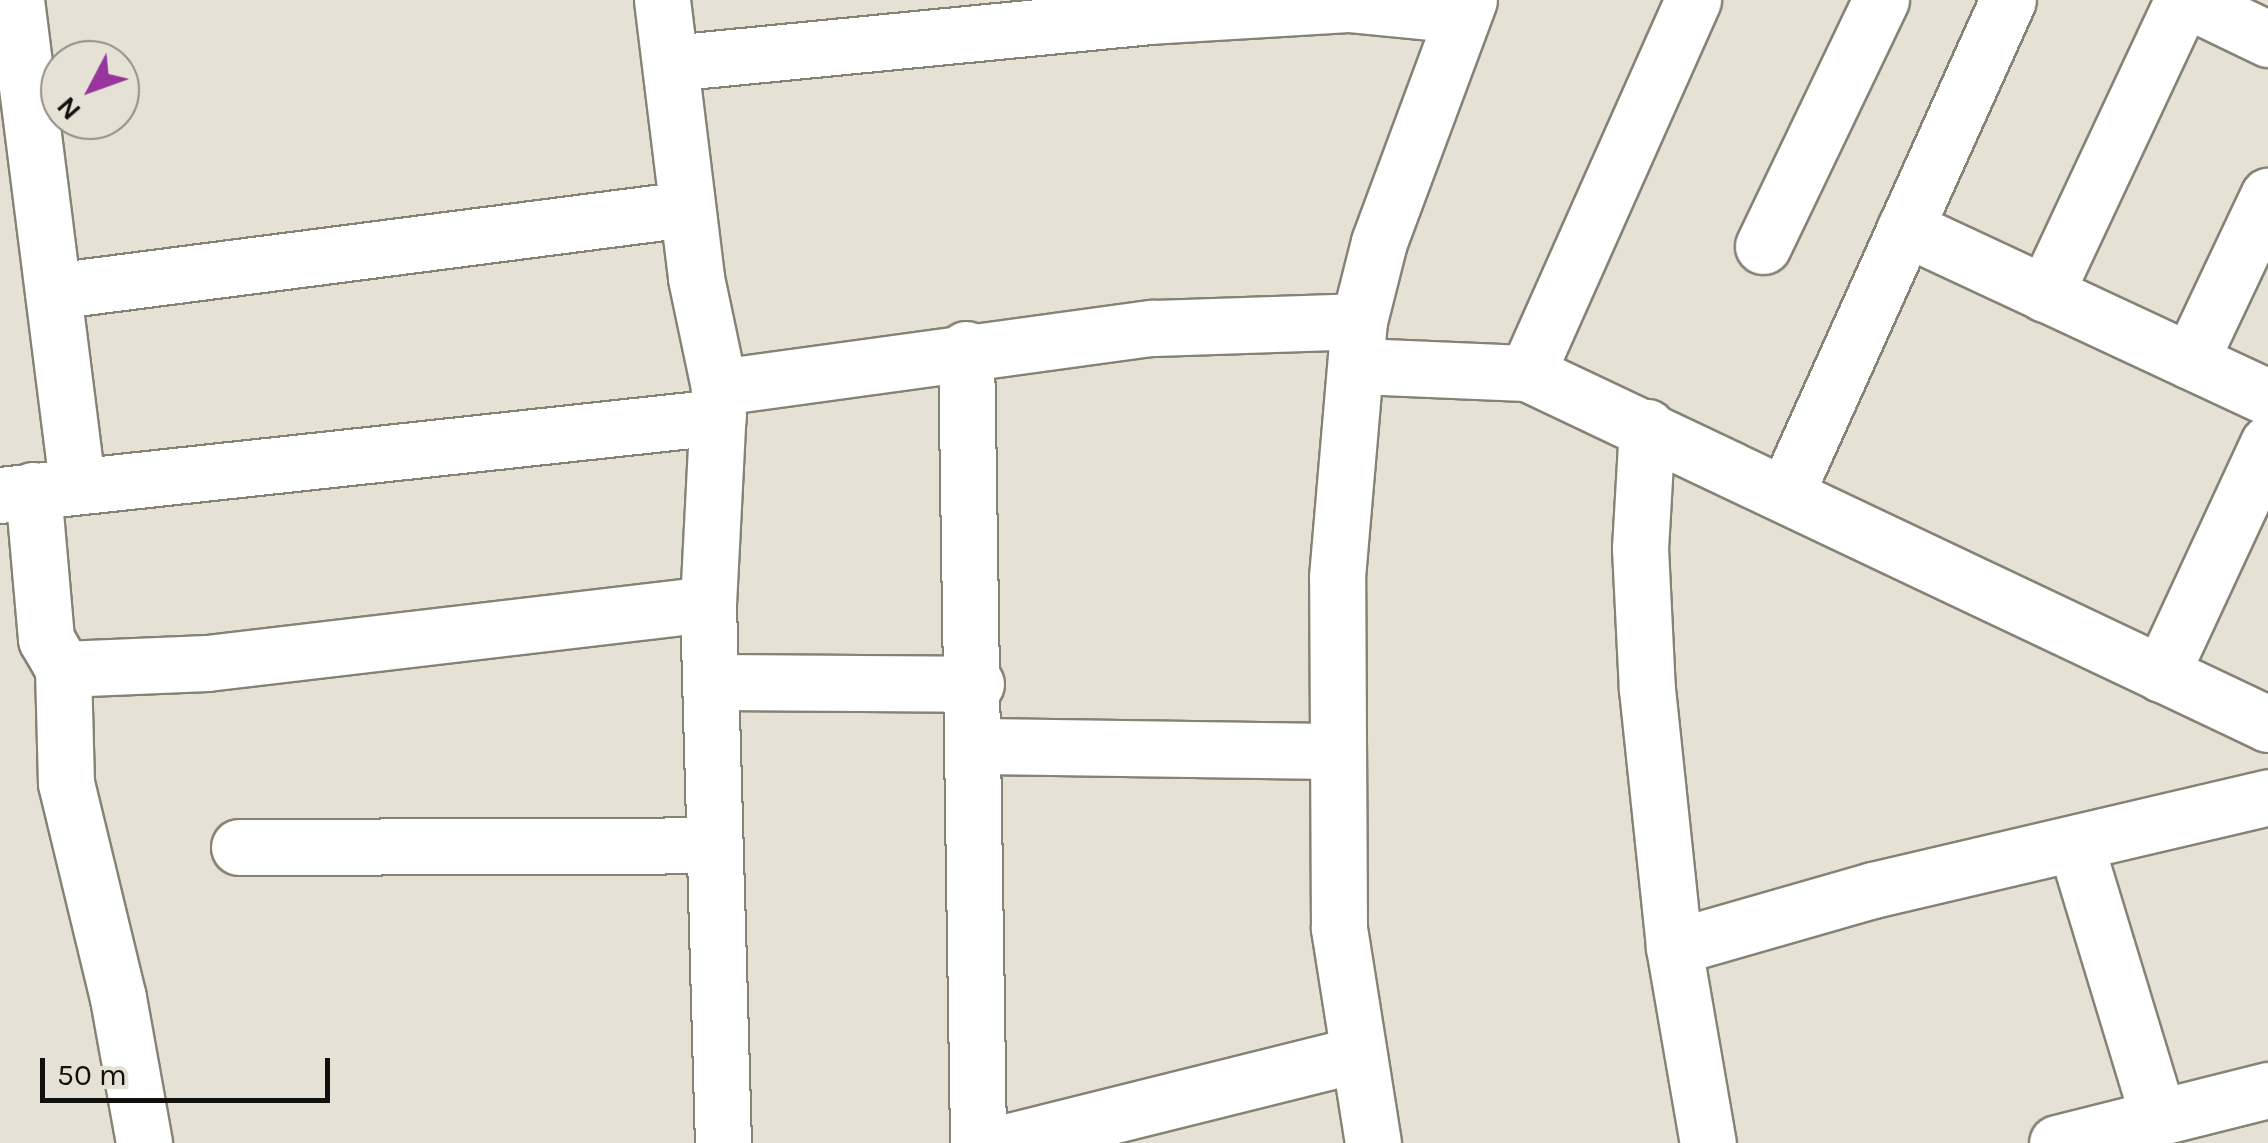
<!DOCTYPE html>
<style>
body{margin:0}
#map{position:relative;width:2268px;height:1143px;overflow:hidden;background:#e5e1d4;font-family:Karla,sans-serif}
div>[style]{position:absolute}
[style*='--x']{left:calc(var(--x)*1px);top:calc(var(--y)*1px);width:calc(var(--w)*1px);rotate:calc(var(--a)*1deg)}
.roads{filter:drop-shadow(2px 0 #868276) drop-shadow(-2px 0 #868276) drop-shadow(0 2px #868276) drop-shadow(0 -2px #868276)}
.minor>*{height:55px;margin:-27.5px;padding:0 27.5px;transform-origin:27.5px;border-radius:27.5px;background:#fff}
span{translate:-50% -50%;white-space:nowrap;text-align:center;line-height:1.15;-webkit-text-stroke:10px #e5e1d4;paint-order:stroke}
.north{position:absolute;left:40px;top:40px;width:100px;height:100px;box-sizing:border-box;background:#e5e1d4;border:2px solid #918d84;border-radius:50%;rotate:229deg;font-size:28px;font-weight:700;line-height:40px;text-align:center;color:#12100c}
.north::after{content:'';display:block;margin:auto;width:35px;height:45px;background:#97359c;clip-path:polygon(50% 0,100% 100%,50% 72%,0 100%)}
.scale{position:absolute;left:40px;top:1058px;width:290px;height:45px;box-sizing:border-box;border:5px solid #12100c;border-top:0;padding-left:12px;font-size:30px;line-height:35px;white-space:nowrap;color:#12100c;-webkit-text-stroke:8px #e5e1d4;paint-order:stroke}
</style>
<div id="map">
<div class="roads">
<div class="minor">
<i style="--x:16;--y:0;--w:487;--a:82.8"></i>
<i style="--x:662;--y:0;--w:280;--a:83"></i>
<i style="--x:696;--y:278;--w:111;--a:78.1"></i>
<i style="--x:719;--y:387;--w:217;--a:92.9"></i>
<i style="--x:708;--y:604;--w:539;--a:88.41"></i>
<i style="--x:1693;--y:0;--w:408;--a:114"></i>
<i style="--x:1527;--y:373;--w:820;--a:25.35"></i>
<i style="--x:2187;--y:0;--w:90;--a:25.7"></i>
<i style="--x:671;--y:63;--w:479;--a:-5.6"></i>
<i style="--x:1148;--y:16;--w:200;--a:-3.4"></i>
<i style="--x:1348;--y:4;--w:115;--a:5.5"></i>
<i style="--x:1905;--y:228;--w:400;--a:25"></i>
<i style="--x:1763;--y:246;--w:273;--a:-64.4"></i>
<i style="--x:53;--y:291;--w:638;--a:-7.38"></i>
<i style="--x:2045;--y:294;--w:325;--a:-64.9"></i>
<i style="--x:966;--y:349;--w:794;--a:89.13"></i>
<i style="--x:2190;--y:361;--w:183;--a:-64.7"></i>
<i style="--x:1357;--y:366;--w:170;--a:2.4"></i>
<i style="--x:719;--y:387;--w:437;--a:-7.8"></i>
<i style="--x:1152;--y:328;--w:207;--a:-1.9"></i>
<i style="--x:1647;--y:427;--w:121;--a:93.3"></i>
<i style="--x:1640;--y:548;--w:141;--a:87.2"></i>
<i style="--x:1647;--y:689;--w:259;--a:84"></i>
<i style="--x:1674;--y:947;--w:199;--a:80.2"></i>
<i style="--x:33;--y:490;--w:150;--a:85"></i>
<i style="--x:46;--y:639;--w:34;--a:60"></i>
<i style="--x:63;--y:669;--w:144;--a:-2.4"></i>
<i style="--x:207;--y:663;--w:504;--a:-6.72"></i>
<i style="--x:1787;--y:491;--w:538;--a:-65.77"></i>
<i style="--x:0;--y:495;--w:722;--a:-6.2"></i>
<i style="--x:63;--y:669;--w:114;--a:88.5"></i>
<i style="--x:66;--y:783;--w:221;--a:76.4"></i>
<i style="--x:118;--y:998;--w:147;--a:79.8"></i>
<i style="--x:2161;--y:674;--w:254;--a:-65.1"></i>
<i style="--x:711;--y:682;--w:265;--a:0.4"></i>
<i style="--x:976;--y:746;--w:361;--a:0.8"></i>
<i style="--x:2075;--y:843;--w:286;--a:73.1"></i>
<i style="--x:239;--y:847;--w:474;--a:-0.2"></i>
<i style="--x:1674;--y:947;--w:207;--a:-16"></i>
<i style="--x:1873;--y:890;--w:406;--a:-13.2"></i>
<i style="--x:1002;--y:1143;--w:365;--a:-14"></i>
<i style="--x:1373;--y:1143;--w:218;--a:-99"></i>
<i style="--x:1339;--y:928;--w:351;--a:-90.3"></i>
<i style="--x:1337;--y:577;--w:257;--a:-85.1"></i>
<i style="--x:1359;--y:321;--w:81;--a:-75.8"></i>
<i style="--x:1379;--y:242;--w:258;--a:-69.6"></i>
<i style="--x:2057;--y:1143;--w:218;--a:-14.1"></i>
</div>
</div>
<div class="north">N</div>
<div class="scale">50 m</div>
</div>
